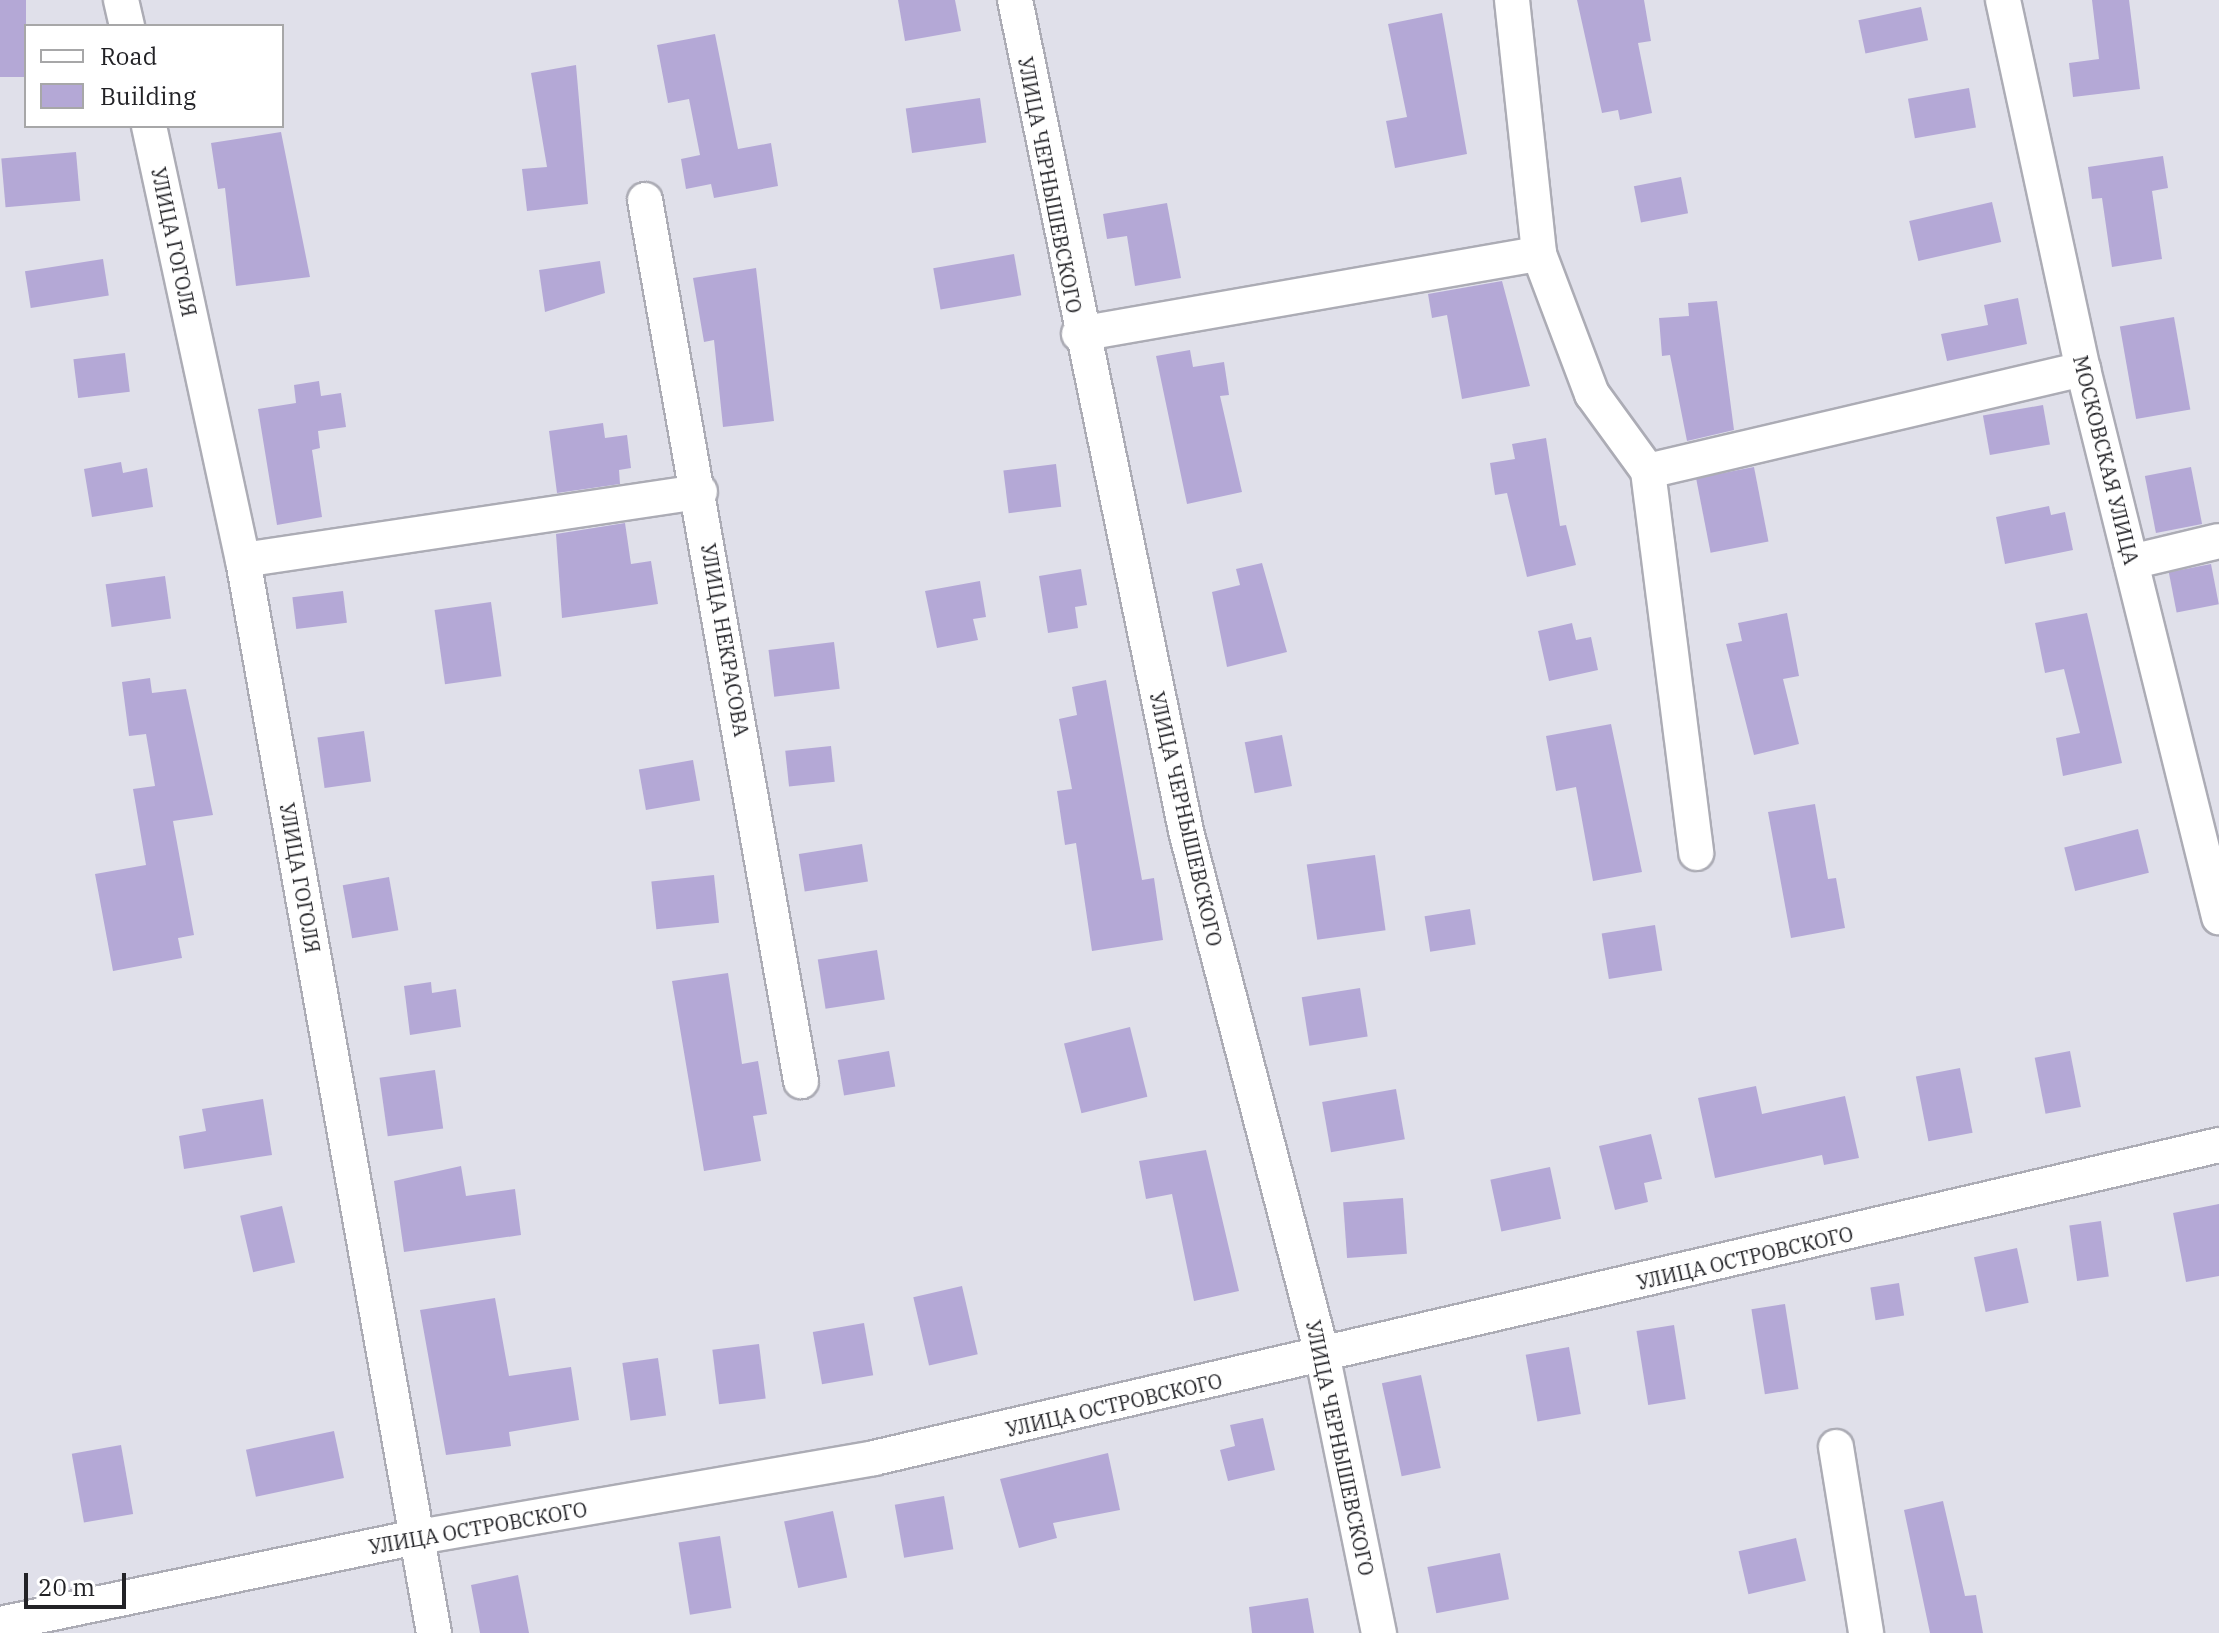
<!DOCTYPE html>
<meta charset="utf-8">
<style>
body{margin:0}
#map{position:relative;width:2219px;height:1633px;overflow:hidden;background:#e0e0ea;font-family:"IBM Plex Serif",serif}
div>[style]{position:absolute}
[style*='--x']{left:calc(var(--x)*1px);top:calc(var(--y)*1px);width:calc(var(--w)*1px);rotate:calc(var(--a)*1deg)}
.building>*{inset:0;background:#b4a8d6;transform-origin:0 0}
.roads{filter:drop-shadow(2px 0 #acacb5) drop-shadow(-2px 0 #acacb5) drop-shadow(0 2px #acacb5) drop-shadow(0 -2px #acacb5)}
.minor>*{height:34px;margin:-17px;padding:0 17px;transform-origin:17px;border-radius:17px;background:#fff}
span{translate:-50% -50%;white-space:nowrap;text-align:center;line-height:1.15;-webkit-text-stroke:7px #fff;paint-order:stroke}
.street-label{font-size:20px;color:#222226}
.legend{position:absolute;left:24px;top:24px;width:260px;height:104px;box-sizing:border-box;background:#fff;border:2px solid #a7a7a8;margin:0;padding:10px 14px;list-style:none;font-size:24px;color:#222226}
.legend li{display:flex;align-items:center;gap:16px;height:40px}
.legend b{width:40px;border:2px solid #a7a7a8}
.scale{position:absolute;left:24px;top:1573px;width:102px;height:36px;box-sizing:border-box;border:4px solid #222226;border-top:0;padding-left:10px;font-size:24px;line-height:28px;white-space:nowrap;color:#222226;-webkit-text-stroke:6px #fff;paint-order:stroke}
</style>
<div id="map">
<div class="building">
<i style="left:0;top:0;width:26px;height:77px"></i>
<i style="clip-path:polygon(898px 0,955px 0,961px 31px,905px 41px)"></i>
<i style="clip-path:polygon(1577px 0,1644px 0,1651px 41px,1638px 43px,1652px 113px,1620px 120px,1618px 110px,1602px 113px)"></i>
<i style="clip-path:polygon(2092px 0,2129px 0,2140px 89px,2073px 97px,2069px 63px,2099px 59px)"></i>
<i style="left:1921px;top:7px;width:34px;height:64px;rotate:78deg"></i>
<i style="clip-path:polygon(1442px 13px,1467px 154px,1395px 168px,1386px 121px,1407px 117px,1388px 24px)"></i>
<i style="clip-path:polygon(715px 34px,738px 149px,771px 143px,778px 186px,714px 198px,711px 184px,686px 189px,681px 159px,700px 155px,689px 99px,668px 103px,657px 45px)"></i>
<i style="clip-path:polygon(576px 65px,588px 204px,527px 211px,522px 169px,547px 167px,531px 73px)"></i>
<i style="left:1969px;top:88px;width:40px;height:62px;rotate:80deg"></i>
<i style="left:980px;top:98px;width:45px;height:75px;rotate:82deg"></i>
<i style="clip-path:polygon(281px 132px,310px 277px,236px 286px,225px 188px,218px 189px,211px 143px)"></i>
<i style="left:76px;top:152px;width:49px;height:75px;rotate:85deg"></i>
<i style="clip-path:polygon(2163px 156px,2168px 188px,2152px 191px,2162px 259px,2112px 267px,2102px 198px,2092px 199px,2088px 167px)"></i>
<i style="left:1681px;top:177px;width:37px;height:48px;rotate:79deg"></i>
<i style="left:1992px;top:202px;width:41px;height:85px;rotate:77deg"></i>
<i style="clip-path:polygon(1167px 203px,1181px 278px,1135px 286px,1127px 236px,1107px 239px,1103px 214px)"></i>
<i style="left:1014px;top:254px;width:42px;height:82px;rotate:80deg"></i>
<i style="left:103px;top:259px;width:37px;height:79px;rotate:81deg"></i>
<i style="clip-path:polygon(600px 261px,605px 293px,545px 312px,539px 270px)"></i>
<i style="clip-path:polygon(756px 268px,774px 421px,723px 427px,714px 340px,704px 342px,693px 278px)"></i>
<i style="clip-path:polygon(1502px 281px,1530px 386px,1462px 399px,1447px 315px,1432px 318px,1428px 294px)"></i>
<i style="clip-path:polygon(2018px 298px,2027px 344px,1947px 361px,1941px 334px,1988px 325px,1984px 305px)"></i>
<i style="clip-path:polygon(1717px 301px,1734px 430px,1687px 441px,1670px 355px,1662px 356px,1659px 318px,1689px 316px,1688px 303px)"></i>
<i style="left:2174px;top:317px;width:94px;height:55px;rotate:80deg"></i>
<i style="clip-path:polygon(1190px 350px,1193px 367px,1224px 362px,1229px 395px,1220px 396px,1242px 492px,1187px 504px,1156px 356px)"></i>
<i style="left:125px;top:353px;width:39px;height:52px;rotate:83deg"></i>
<i style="clip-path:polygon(319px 381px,321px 396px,341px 393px,346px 427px,318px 431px,320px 448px,312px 450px,322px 517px,277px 525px,258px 409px,296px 403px,294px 385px)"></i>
<i style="left:2043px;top:405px;width:40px;height:61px;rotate:80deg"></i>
<i style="clip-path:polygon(603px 423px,605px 438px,627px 435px,631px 468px,619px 470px,620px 484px,557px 493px,549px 431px)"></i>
<i style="clip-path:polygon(1546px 438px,1560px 526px,1566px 525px,1576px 565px,1527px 577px,1507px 493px,1495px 495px,1490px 463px,1515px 459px,1512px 444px)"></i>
<i style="clip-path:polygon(121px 462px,123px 473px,147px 468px,153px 507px,92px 517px,84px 469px)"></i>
<i style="left:1056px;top:464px;width:43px;height:53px;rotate:83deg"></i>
<i style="left:1754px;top:467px;width:76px;height:59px;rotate:79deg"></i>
<i style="left:2191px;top:467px;width:58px;height:47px;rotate:79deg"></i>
<i style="clip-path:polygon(2049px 506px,2051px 515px,2065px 512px,2073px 550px,2005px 564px,1996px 517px)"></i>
<i style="clip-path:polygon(625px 523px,631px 564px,651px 561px,658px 604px,562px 618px,556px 534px)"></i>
<i style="clip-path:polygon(1262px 563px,1287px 652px,1227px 667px,1212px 592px,1240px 585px,1236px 569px)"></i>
<i style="left:2211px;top:564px;width:41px;height:43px;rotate:79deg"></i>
<i style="clip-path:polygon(1081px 569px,1087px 605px,1075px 607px,1078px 628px,1048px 633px,1039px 576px)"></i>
<i style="left:165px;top:576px;width:43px;height:60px;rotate:82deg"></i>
<i style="clip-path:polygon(980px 581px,986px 617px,973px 619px,978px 640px,937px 648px,925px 591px)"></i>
<i style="left:343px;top:591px;width:32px;height:51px;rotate:83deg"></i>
<i style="left:491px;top:602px;width:75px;height:57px;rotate:82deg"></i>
<i style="clip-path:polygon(1787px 613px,1799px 676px,1783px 679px,1799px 744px,1754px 755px,1726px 644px,1742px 641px,1738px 623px)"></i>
<i style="clip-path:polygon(2087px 613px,2122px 763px,2063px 776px,2056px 738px,2080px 733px,2064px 669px,2045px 673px,2035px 623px)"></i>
<i style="clip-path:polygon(1572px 623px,1576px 640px,1591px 637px,1598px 670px,1549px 681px,1538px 631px)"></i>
<i style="left:834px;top:642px;width:47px;height:66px;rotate:83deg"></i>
<i style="clip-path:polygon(150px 678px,152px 693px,186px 689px,213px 815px,173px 821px,194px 935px,178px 938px,182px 958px,113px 971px,95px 874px,146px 865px,133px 789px,155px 786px,146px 734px,129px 736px,122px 682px)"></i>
<i style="clip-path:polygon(1106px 680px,1142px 880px,1154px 878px,1163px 940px,1092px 951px,1076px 843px,1065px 845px,1057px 791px,1072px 789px,1059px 719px,1077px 715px,1072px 687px)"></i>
<i style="clip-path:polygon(1611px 724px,1642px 872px,1593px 881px,1576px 787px,1556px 791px,1546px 736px)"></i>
<i style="left:364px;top:731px;width:51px;height:47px;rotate:82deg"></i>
<i style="left:1282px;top:735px;width:52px;height:38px;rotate:79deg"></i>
<i style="left:831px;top:746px;width:36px;height:46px;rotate:84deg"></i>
<i style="left:693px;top:760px;width:41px;height:55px;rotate:80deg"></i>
<i style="clip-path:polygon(1815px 804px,1828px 879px,1836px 878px,1845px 928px,1791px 938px,1768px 812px)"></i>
<i style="left:2138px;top:829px;width:45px;height:76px;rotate:76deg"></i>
<i style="left:862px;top:844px;width:38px;height:64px;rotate:81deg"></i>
<i style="left:1375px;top:855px;width:76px;height:69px;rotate:82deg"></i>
<i style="left:714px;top:875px;width:48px;height:63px;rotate:84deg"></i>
<i style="left:389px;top:877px;width:54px;height:47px;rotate:80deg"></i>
<i style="left:1470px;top:909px;width:36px;height:46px;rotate:81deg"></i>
<i style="left:1655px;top:925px;width:46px;height:54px;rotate:81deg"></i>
<i style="left:877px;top:950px;width:50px;height:60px;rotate:81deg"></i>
<i style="clip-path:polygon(728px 973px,742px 1064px,758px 1061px,767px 1114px,753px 1116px,761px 1161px,704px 1171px,672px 981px)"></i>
<i style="clip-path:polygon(431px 982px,432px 993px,456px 989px,461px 1027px,410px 1035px,404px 986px)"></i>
<i style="left:1360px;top:988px;width:49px;height:59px;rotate:81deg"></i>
<i style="left:1130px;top:1027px;width:72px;height:68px;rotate:76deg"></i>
<i style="left:889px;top:1051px;width:36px;height:52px;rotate:80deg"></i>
<i style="left:2070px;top:1051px;width:57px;height:36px;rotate:79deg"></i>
<i style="left:1960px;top:1068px;width:66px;height:45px;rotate:79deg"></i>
<i style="left:435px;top:1070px;width:59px;height:56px;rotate:82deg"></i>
<i style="clip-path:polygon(1756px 1086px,1762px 1114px,1845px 1096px,1859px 1158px,1824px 1165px,1822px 1155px,1715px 1178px,1698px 1098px)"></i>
<i style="left:1396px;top:1089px;width:51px;height:75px;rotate:80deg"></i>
<i style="clip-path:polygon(263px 1099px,272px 1155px,184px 1169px,179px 1136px,206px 1131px,202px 1109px)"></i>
<i style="clip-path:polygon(1651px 1134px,1662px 1179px,1644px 1183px,1648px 1202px,1615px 1210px,1599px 1146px)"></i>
<i style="clip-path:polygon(1206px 1150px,1239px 1291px,1194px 1301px,1172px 1194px,1146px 1199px,1139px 1161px)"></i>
<i style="clip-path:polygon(461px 1166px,466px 1196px,515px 1189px,521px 1235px,404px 1252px,394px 1181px)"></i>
<i style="left:1550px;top:1167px;width:53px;height:61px;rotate:78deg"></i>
<i style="left:1403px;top:1198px;width:56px;height:60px;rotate:86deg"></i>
<i style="clip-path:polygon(2219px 1204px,2219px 1276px,2186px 1282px,2173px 1213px)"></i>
<i style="left:282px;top:1206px;width:58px;height:43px;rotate:77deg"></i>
<i style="left:2101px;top:1221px;width:56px;height:32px;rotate:82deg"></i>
<i style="left:2017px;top:1248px;width:56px;height:44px;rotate:78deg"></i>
<i style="left:1899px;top:1283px;width:33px;height:29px;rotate:81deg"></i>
<i style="left:962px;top:1286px;width:70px;height:50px;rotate:77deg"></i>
<i style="clip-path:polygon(495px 1298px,509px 1376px,571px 1367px,579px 1420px,509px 1432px,511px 1446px,446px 1455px,420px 1310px)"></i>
<i style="left:1785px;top:1304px;width:86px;height:34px;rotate:81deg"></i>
<i style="left:864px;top:1323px;width:53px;height:52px;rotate:80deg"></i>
<i style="left:1674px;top:1325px;width:75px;height:38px;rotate:81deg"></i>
<i style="left:759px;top:1344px;width:55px;height:47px;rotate:83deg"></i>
<i style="left:1569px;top:1347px;width:68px;height:44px;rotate:80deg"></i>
<i style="left:658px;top:1358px;width:58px;height:36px;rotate:82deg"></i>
<i style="left:1421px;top:1375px;width:95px;height:40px;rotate:78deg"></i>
<i style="clip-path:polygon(1263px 1418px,1275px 1470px,1228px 1481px,1220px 1450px,1235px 1446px,1230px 1425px)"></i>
<i style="left:334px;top:1431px;width:48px;height:90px;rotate:78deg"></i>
<i style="left:121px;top:1445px;width:70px;height:50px;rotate:80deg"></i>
<i style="clip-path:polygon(1108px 1453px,1120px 1510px,1053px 1523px,1057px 1538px,1019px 1548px,1000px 1479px)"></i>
<i style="left:944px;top:1496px;width:54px;height:50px;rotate:80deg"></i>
<i style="clip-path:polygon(1943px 1501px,1965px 1596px,1976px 1595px,1983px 1633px,1930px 1633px,1904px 1510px)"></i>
<i style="left:833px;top:1511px;width:68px;height:50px;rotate:78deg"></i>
<i style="left:720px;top:1536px;width:73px;height:42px;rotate:81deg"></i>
<i style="left:1796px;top:1538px;width:44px;height:59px;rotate:77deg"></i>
<i style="left:1500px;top:1553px;width:47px;height:74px;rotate:79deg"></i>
<i style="clip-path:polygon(518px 1575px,529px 1633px,480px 1633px,471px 1585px)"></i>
<i style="clip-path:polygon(1308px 1598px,1314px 1633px,1252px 1633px,1249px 1607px)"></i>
</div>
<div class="roads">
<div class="minor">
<i style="--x:121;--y:0;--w:27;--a:77"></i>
<i style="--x:1015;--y:0;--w:848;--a:78.37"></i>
<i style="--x:1186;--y:831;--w:545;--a:75.43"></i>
<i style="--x:1323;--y:1358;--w:281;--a:78.5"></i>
<i style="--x:1512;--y:0;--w:255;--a:83.9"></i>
<i style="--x:1539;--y:254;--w:150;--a:69.3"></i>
<i style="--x:1592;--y:394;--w:95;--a:54"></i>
<i style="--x:1648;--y:471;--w:385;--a:82.8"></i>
<i style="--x:2003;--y:0;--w:378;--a:77.8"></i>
<i style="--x:2083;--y:369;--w:565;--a:76.06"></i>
<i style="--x:149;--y:126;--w:444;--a:77.8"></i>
<i style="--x:243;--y:560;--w:1090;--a:79.91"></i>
<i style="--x:645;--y:200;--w:895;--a:79.96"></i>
<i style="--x:1079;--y:334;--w:467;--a:-9.9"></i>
<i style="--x:1648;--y:471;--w:447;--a:-13.2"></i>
<i style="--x:243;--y:560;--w:462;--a:-8.5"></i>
<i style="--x:2131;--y:562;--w:90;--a:-13.4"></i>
<i style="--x:1836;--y:1447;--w:188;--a:80.8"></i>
<i style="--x:0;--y:1624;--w:427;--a:-11.8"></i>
<i style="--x:418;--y:1537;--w:463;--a:-9.8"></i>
<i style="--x:874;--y:1458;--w:1381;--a:-13.1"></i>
</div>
</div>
<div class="street-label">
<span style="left:1050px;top:185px;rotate:79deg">УЛИЦА ЧЕРНЫШЕВСКОГО</span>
<span style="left:174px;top:242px;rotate:78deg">УЛИЦА ГОГОЛЯ</span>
<span style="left:2106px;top:460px;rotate:76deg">МОСКОВСКАЯ УЛИЦА</span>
<span style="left:725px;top:640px;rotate:80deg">УЛИЦА НЕКРАСОВА</span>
<span style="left:1186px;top:819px;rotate:77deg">УЛИЦА ЧЕРНЫШЕВСКОГО</span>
<span style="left:300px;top:878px;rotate:80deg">УЛИЦА ГОГОЛЯ</span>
<span style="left:1745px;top:1258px;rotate:-13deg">УЛИЦА ОСТРОВСКОГО</span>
<span style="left:1114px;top:1405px;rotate:-13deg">УЛИЦА ОСТРОВСКОГО</span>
<span style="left:1340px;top:1448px;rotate:78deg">УЛИЦА ЧЕРНЫШЕВСКОГО</span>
<span style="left:478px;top:1528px;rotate:-10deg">УЛИЦА ОСТРОВСКОГО</span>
</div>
<ul class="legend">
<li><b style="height:10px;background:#fff"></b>Road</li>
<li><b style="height:22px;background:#b4a8d6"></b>Building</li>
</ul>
<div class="scale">20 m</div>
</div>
